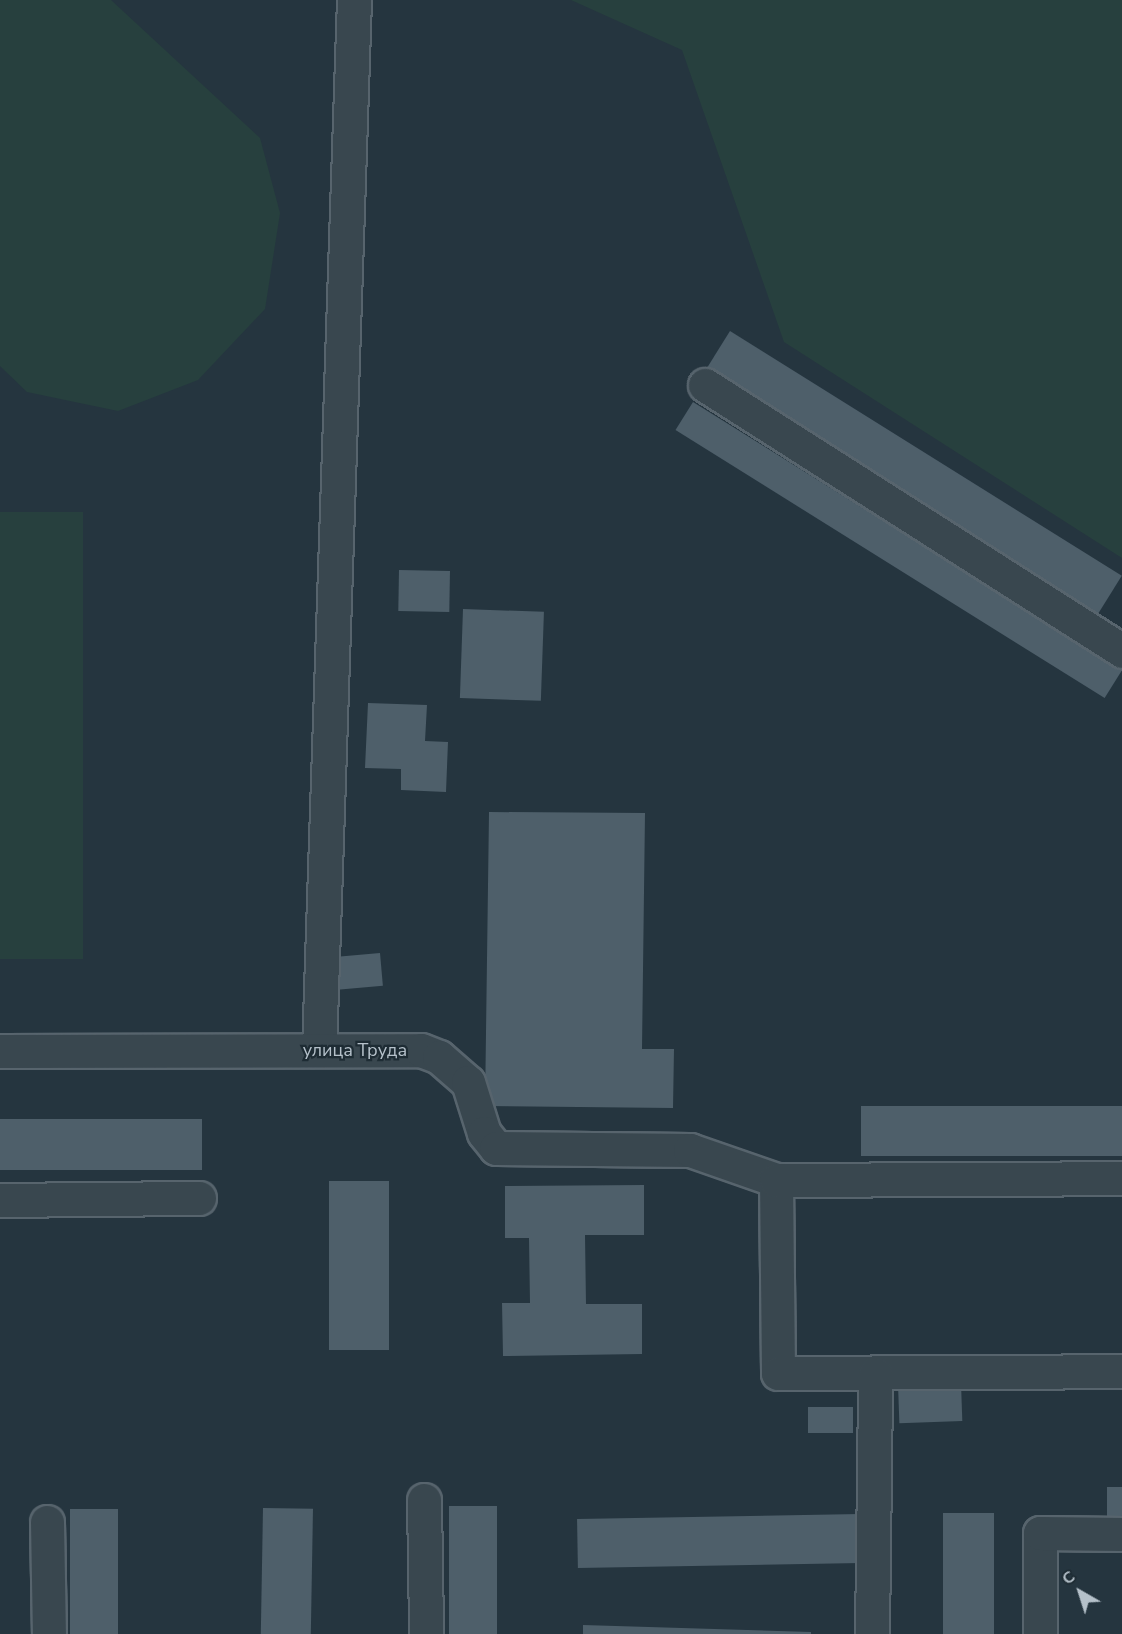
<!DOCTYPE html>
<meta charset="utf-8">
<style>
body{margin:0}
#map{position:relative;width:1122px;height:1634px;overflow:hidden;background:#25353f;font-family:"Nunito Sans",sans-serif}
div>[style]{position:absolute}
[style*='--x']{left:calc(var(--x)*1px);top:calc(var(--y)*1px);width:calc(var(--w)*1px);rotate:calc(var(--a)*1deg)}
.green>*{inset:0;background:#27403e;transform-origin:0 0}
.building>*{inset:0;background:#4e5f6a;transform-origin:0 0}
.roads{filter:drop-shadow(2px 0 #57646d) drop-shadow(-2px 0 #57646d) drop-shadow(0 2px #57646d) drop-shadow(0 -2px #57646d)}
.minor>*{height:33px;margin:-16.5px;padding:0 16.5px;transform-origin:16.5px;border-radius:16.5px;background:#39474f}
span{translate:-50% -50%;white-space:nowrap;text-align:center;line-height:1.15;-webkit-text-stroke:4.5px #1e2c34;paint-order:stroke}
.street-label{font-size:18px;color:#b5c1ca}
.north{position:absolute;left:1050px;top:1562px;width:60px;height:60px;-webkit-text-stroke:4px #1e2c34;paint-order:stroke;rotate:321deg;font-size:16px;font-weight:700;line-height:24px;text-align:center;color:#b5c1ca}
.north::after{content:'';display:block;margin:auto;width:21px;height:27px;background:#b5c1ca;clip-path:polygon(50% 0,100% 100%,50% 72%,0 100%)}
</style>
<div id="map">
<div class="green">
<i style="clip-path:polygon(0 0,111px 0,260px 138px,280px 213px,265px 309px,198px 380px,118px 411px,27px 392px,0 366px)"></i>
<i style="clip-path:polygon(571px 0,1122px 0,1122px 558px,784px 342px,682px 50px)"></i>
<i style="left:0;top:512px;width:83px;height:447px"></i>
</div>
<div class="building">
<i style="left:730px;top:331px;width:462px;height:45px;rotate:32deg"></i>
<i style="left:693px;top:402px;width:506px;height:33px;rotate:32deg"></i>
<i style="left:399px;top:570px;width:51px;height:41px;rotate:1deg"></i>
<i style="left:463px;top:609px;width:81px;height:89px;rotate:2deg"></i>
<i style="clip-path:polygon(368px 703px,427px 705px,425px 741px,448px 742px,446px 792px,401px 790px,401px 769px,365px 768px)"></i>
<i style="clip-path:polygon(489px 812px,645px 813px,642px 1049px,674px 1049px,673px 1108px,485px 1106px)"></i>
<i style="left:380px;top:953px;width:33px;height:57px;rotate:85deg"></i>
<i style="left:861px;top:1106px;width:261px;height:50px"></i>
<i style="left:0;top:1119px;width:202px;height:51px"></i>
<i style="left:329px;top:1181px;width:60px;height:169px"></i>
<i style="clip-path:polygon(644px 1185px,644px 1235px,585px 1235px,586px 1304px,642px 1304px,642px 1354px,503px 1356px,502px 1303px,530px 1303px,529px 1238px,505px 1238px,505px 1186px)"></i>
<i style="left:961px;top:1383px;width:38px;height:63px;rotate:88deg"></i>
<i style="left:853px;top:1407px;width:26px;height:45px;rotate:90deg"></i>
<i style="left:1122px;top:1487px;width:31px;height:15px;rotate:90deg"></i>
<i style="left:449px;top:1506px;width:48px;height:128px"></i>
<i style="left:263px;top:1508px;width:50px;height:126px;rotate:1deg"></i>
<i style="left:70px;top:1509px;width:48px;height:125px"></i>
<i style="left:943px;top:1513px;width:51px;height:121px"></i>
<i style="left:860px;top:1514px;width:49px;height:283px;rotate:89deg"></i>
<i style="clip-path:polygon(583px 1625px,811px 1632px,811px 1634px,583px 1634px)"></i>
</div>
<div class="roads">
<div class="minor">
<i style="--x:705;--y:385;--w:495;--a:32.5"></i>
<i style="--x:319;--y:1049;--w:1050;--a:-88.09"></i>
<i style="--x:0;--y:1051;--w:421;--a:-0.1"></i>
<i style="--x:421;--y:1050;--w:19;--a:21"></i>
<i style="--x:439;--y:1057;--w:38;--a:41"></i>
<i style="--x:468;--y:1082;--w:53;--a:72.6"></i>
<i style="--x:484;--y:1133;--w:19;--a:51"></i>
<i style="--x:496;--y:1148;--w:194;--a:0.6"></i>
<i style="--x:690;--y:1150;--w:91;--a:19.2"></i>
<i style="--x:776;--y:1180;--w:193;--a:89.4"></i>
<i style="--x:778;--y:1373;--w:344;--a:-0.3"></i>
<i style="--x:776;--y:1180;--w:346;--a:-0.3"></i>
<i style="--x:0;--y:1200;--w:199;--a:-0.6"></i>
<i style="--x:424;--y:1500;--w:134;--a:89.1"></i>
<i style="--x:47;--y:1522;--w:112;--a:89"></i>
<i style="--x:872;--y:1634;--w:260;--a:-89.3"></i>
<i style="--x:1040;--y:1634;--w:101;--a:-90"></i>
<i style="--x:1040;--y:1533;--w:82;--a:0.7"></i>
</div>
</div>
<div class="street-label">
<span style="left:355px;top:1050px">улица Труда</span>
</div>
<div class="north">С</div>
</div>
